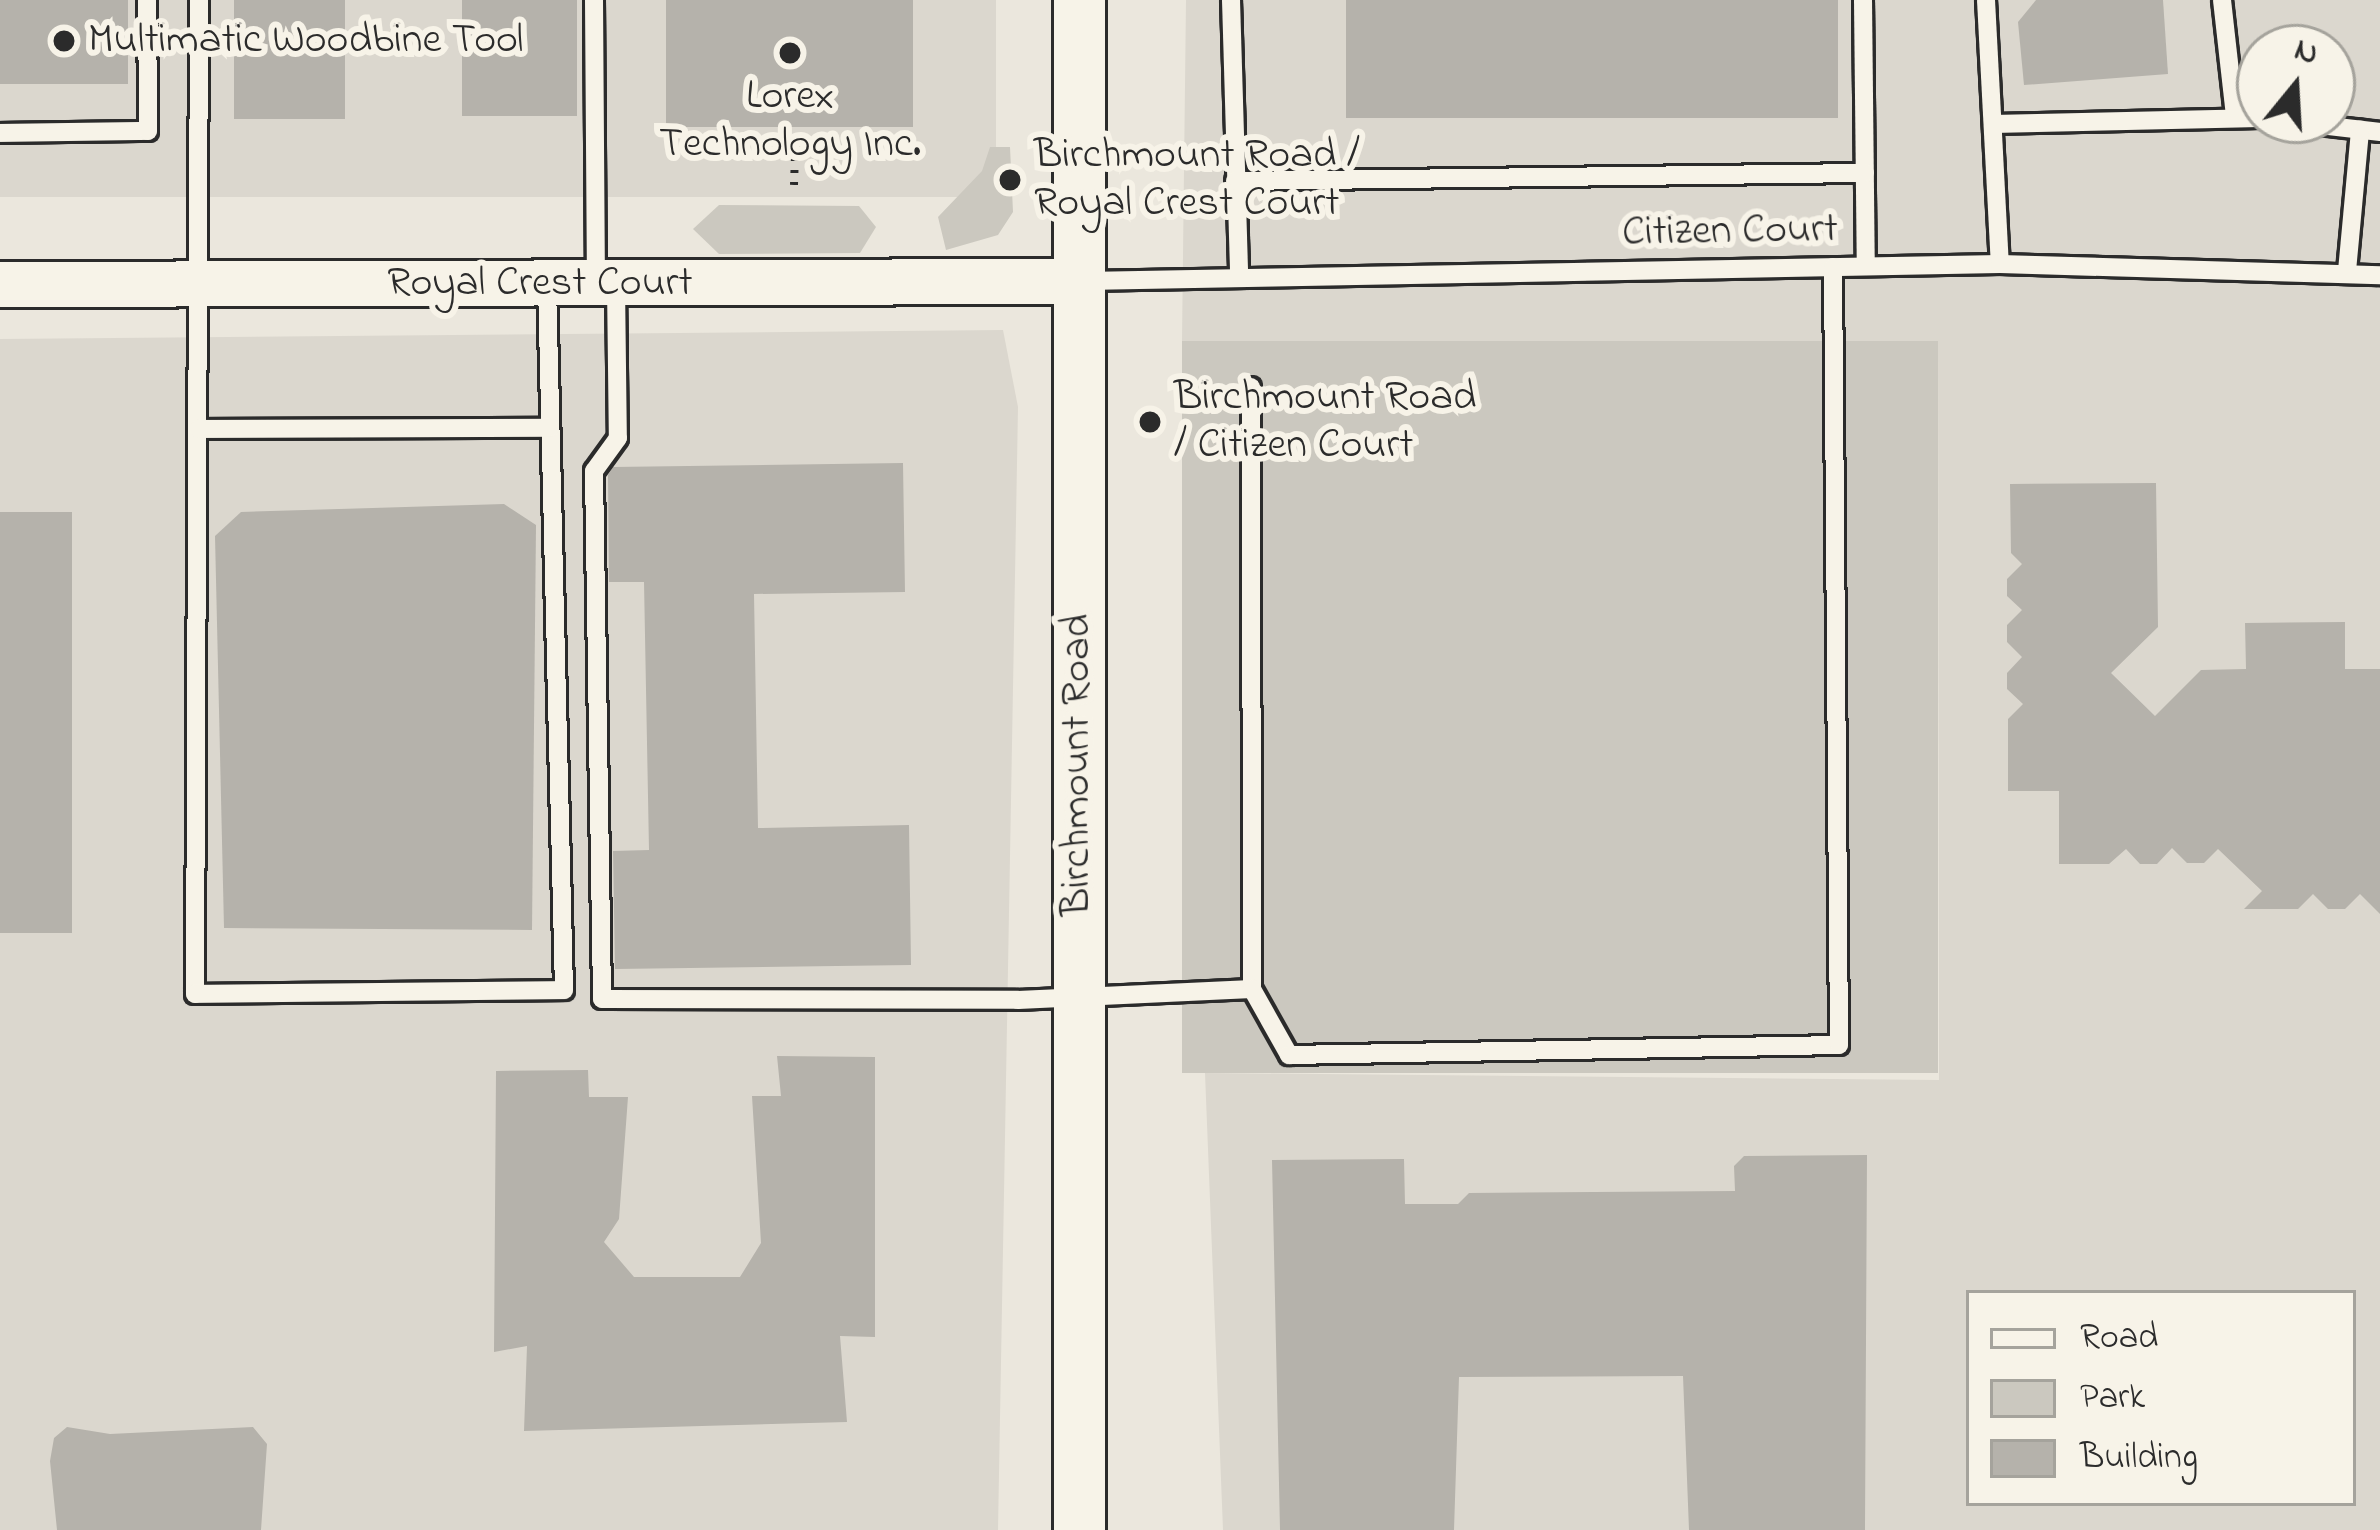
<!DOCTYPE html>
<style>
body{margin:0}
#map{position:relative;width:2380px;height:1530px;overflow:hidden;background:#ebe7dd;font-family:"Indie Flower",sans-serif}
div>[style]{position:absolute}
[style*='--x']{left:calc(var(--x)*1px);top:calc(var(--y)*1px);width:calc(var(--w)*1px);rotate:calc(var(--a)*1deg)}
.built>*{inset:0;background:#dbd7ce;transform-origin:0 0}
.green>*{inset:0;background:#cbc8bf;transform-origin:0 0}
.building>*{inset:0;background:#b5b2ab;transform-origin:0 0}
.path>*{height:8px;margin-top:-4px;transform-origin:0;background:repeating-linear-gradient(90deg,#2b2b2b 0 3px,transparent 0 12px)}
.roads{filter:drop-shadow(3px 0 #2b2b2b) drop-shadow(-3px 0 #2b2b2b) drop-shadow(0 3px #2b2b2b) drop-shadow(0 -3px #2b2b2b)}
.service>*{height:18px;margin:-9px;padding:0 9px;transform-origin:9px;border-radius:9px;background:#f7f3e8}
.tertiary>*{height:45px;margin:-22.5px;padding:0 22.5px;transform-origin:22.5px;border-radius:22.5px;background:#f7f3e8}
.secondary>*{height:51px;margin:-25.5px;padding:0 25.5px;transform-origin:25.5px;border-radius:25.5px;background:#f7f3e8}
.dots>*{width:33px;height:33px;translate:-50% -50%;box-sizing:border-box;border:6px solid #f7f3e8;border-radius:50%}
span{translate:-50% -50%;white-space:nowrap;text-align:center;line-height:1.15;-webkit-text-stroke:12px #f7f3e8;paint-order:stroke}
.poi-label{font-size:42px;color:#2b2b2b}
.left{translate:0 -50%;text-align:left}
.street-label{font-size:42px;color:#2b2b2b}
.legend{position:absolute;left:1966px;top:1290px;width:390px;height:216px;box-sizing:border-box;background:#f7f3e8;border:3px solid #a5a39c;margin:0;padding:15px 21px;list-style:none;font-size:36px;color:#2b2b2b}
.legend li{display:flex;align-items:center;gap:24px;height:60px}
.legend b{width:60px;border:3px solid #a5a39c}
.north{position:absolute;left:2236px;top:24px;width:120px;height:120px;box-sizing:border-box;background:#f7f3e8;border:3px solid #a5a39c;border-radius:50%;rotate:18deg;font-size:33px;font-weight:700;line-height:48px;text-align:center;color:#2b2b2b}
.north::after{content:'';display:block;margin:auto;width:42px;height:54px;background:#2b2b2b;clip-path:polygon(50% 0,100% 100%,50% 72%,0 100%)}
</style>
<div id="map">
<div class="built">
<i style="left:0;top:0;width:996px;height:197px"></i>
<i style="clip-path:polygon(evenodd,1186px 0,2380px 0,2380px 1530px,1223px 1530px,1205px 1073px,1939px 1080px,1938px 341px,1182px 341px,1186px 0,2260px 48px,2332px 48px,2332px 120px,2260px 120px,2260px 48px,1186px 0,1969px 1293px,2353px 1293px,2353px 1503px,1969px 1503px,1969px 1293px)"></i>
<i style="clip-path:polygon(1003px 330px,1018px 407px,998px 1530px,0 1530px,0 339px)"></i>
</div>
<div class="green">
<i style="clip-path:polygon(990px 147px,1010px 147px,1013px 212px,998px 235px,946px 250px,938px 217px,982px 171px)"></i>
<i style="clip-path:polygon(719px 205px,859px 206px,876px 227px,860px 253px,719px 254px,693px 229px)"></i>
<i style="left:1182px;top:341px;width:756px;height:732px"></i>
</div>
<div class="building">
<i style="left:0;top:0;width:128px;height:84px"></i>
<i style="left:234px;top:0;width:111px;height:119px"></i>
<i style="left:462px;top:0;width:115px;height:116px"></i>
<i style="left:666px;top:0;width:247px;height:127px"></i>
<i style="left:1346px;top:0;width:492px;height:118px"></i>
<i style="clip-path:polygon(2036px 0,2163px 0,2168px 74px,2024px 85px,2018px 22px)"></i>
<i style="clip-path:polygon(903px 463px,905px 592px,754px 594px,758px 828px,909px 825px,911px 965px,615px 969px,613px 851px,649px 850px,644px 582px,609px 582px,608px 475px,613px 467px)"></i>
<i style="clip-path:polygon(2156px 483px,2158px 627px,2111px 673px,2155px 716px,2201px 670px,2246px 669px,2245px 623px,2345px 622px,2345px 669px,2380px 669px,2380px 914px,2360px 894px,2345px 909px,2328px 909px,2313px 894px,2298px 909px,2244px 909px,2262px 891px,2218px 849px,2204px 863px,2187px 863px,2172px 848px,2157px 864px,2140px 864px,2126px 849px,2109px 864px,2059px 864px,2059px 791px,2008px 791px,2008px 719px,2023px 704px,2007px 689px,2007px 673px,2022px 657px,2007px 642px,2007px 625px,2022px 610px,2007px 596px,2007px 579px,2022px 564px,2011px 553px,2010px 484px)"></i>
<i style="clip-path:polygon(504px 504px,536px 525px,532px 930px,224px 928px,215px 536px,241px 512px)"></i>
<i style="left:72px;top:512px;width:421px;height:72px;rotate:90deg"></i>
<i style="clip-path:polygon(777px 1056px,875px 1057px,875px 1337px,840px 1336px,847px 1422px,524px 1431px,527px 1346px,494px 1352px,496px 1071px,588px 1070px,589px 1097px,628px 1097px,619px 1219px,604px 1242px,634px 1277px,740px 1277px,761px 1243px,752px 1096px,781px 1096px)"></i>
<i style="clip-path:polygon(1867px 1155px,1865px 1530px,1689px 1530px,1683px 1376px,1459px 1377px,1454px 1530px,1280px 1530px,1272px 1160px,1404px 1159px,1405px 1204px,1458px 1204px,1469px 1193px,1735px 1191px,1734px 1166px,1744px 1156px)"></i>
<i style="clip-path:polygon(67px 1427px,110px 1434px,253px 1427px,267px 1444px,261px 1530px,57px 1530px,50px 1461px,54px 1438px)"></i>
</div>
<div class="path">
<i style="--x:794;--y:185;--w:60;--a:-88.1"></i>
</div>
<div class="roads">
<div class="service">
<i style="--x:199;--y:0;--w:994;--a:90.23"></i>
<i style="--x:195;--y:994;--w:369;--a:-0.6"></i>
<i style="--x:564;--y:990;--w:705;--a:-91.38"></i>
<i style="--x:594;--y:0;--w:283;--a:89.6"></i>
<i style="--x:1231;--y:0;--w:275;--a:88.3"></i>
<i style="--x:1863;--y:0;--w:266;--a:89.4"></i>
<i style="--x:1986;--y:0;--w:264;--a:87"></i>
<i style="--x:2222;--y:0;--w:116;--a:83.6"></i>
<i style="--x:2277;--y:120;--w:104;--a:6.6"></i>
<i style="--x:1993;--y:124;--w:267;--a:-1.3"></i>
<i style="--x:0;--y:133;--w:148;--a:-0.8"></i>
<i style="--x:148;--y:131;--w:131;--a:-90.4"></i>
<i style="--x:1235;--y:181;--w:630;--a:-0.73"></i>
<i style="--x:2347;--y:271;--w:142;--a:-84.7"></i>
<i style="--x:1085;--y:281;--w:915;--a:-1.06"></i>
<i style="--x:2000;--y:264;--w:380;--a:1.7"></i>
<i style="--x:616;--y:285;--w:153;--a:89.3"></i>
<i style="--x:618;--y:438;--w:41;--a:126"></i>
<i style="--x:594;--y:471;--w:528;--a:89.13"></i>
<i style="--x:602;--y:999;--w:416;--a:0.1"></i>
<i style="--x:1018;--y:1000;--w:234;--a:-2.7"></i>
<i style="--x:1252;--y:989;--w:602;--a:-90.1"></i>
<i style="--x:199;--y:429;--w:351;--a:-0.2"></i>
<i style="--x:1252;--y:989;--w:76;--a:60.7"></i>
<i style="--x:1289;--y:1055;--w:550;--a:-1.04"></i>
<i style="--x:1839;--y:1045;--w:778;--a:-90.44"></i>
</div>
<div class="tertiary">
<i style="--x:0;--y:284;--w:1080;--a:-0.16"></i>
</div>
<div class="secondary">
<i style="--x:1079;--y:1530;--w:1530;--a:-90"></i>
</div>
</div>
<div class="dots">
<i style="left:64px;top:41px;background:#2b2b2b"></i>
<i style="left:790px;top:53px;background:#2b2b2b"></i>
<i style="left:1010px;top:180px;background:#2b2b2b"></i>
<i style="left:1150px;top:422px;background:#2b2b2b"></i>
</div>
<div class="poi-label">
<span class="left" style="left:88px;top:41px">Multimatic Woodbine Tool</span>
<span style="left:790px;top:121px">Lorex<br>Technology Inc.</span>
<span class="left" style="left:1034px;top:180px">Birchmount Road /<br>Royal Crest Court</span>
<span class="left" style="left:1174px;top:422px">Birchmount Road<br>/ Citizen Court</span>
</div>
<div class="street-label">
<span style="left:1730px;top:232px;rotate:-1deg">Citizen Court</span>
<span style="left:540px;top:284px">Royal Crest Court</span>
<span style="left:1078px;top:765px;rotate:-90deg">Birchmount Road</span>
</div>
<ul class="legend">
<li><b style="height:15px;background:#f7f3e8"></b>Road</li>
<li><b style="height:33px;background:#cbc8bf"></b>Park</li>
<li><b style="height:33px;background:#b5b2ab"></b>Building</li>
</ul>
<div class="north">N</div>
</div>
